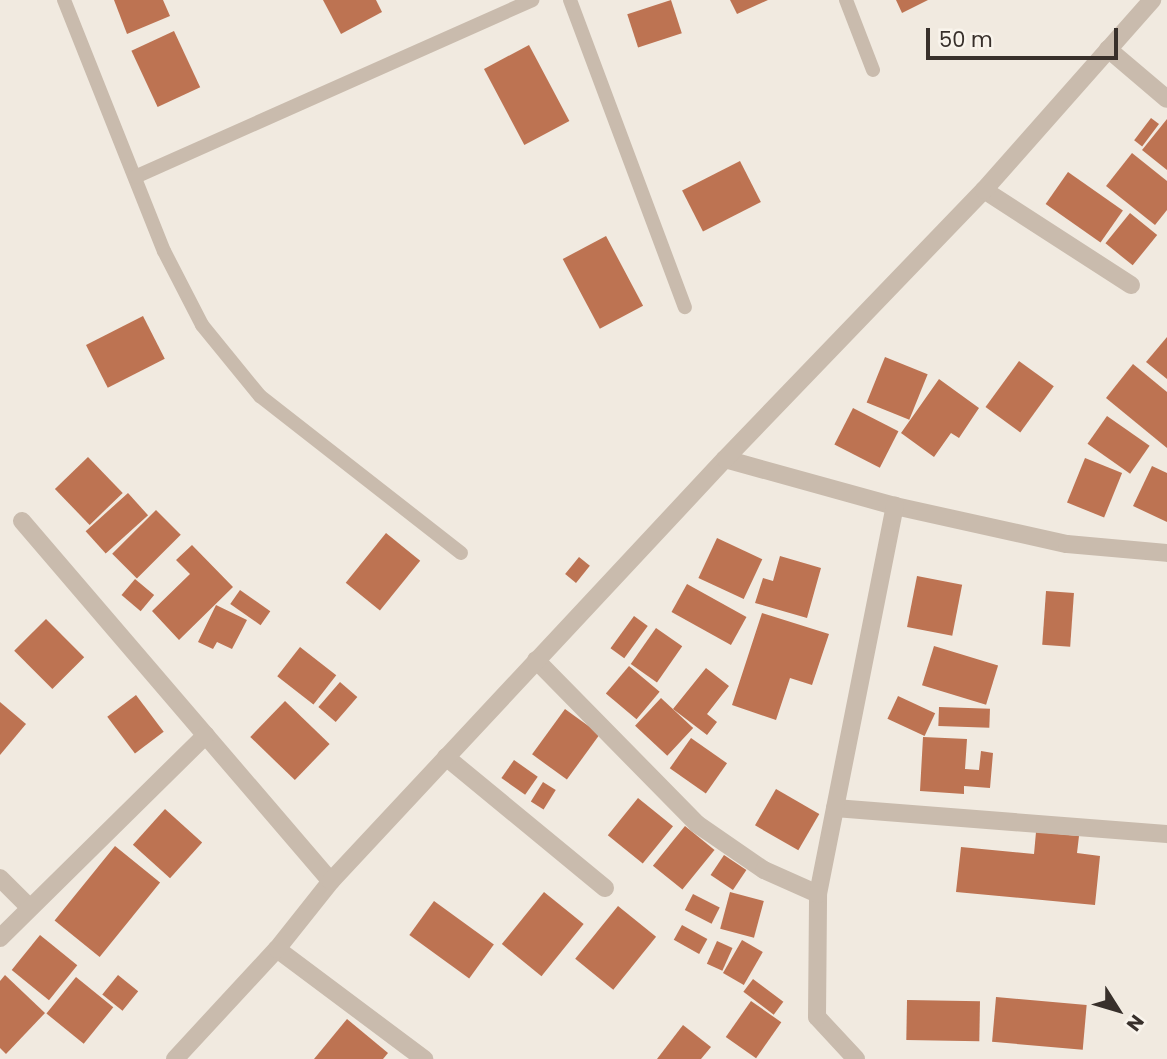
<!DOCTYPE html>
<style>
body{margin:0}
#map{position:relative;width:1167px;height:1059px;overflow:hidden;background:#f1eae0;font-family:Poppins,sans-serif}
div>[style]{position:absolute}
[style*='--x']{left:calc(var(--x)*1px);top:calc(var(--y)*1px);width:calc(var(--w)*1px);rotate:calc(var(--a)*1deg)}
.building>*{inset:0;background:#bd7352;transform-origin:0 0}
.lane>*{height:14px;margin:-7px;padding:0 7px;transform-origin:7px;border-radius:7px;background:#c9bbad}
.street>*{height:18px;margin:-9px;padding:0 9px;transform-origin:9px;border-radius:9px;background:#c9bbad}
span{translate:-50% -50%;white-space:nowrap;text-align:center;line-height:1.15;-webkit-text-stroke:6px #f9f4ec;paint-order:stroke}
.north{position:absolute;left:1083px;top:975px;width:70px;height:70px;-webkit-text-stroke:5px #f9f4ec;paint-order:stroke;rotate:127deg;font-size:19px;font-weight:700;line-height:28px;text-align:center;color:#38302b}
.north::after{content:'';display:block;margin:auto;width:24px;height:32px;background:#38302b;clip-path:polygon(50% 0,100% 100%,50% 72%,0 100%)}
.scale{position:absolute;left:926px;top:28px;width:192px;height:32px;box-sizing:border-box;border:4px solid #38302b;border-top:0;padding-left:9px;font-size:21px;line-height:24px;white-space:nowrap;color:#38302b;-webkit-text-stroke:5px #f9f4ec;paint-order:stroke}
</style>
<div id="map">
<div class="building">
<i style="clip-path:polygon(114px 0,163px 0,170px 16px,127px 34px)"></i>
<i style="clip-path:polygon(323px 0,376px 0,382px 12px,341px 34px)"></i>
<i style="left:671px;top:0;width:35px;height:46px;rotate:72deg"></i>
<i style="clip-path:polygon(730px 0,768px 0,737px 14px)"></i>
<i style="clip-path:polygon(896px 0,928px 0,902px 13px)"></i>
<i style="left:174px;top:31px;width:62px;height:47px;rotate:65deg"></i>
<i style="left:529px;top:45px;width:86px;height:51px;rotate:62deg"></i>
<i style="left:1151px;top:118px;width:10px;height:28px;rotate:37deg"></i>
<i style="clip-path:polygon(1167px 119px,1167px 170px,1142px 150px)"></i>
<i style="clip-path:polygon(1132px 153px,1167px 181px,1167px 210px,1155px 225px,1106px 186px)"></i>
<i style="left:740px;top:161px;width:46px;height:65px;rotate:63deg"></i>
<i style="left:1068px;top:172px;width:67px;height:39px;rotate:35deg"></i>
<i style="left:1130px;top:213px;width:35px;height:39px;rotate:39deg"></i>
<i style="left:606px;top:236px;width:79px;height:49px;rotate:62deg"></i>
<i style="left:143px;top:316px;width:48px;height:64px;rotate:63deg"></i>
<i style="clip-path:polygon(1167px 337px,1167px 379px,1146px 362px)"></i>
<i style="left:885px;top:357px;width:46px;height:49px;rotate:22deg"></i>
<i style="left:1019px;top:361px;width:43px;height:57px;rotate:36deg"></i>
<i style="clip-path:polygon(1133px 364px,1167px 392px,1167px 448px,1106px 398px)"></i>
<i style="clip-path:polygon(939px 379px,979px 408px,959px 438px,951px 433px,934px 457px,901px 433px)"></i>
<i style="left:853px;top:408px;width:51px;height:41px;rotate:27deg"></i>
<i style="left:1107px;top:416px;width:52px;height:34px;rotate:35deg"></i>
<i style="left:88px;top:457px;width:50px;height:46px;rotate:46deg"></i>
<i style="left:1085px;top:458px;width:40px;height:48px;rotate:22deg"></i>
<i style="clip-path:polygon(1152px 466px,1167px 473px,1167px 522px,1133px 506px)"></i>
<i style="left:128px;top:493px;width:30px;height:57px;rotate:48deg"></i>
<i style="left:156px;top:510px;width:35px;height:62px;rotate:45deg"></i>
<i style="left:386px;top:533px;width:44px;height:64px;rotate:39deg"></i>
<i style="left:717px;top:538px;width:50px;height:44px;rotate:25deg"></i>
<i style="clip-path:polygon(192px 545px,233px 587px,179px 640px,152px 611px,190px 574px,176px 560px)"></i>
<i style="clip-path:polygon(780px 556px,821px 568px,807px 618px,755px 603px,763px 578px,773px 581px)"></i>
<i style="left:579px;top:557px;width:14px;height:22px;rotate:39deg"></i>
<i style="left:917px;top:576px;width:46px;height:52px;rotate:11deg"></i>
<i style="left:135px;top:579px;width:25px;height:21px;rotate:40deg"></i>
<i style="left:687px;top:584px;width:68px;height:32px;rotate:29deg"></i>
<i style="left:240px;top:590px;width:37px;height:17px;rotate:35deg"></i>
<i style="left:1046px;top:591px;width:28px;height:54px;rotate:4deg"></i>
<i style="clip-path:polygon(216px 605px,247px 620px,232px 649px,217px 642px,213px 649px,198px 642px)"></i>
<i style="clip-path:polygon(762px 613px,829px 634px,812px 685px,790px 678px,776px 720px,732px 705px)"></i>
<i style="left:634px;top:616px;width:17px;height:40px;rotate:36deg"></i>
<i style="left:46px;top:619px;width:54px;height:45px;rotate:45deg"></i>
<i style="left:656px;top:628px;width:32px;height:44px;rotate:35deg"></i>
<i style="left:934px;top:646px;width:67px;height:41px;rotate:17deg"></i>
<i style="left:300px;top:647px;width:46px;height:37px;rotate:38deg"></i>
<i style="left:629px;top:666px;width:40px;height:36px;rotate:40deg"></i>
<i style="clip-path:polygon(706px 668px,729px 686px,707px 714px,717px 722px,707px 735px,673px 709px)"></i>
<i style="left:340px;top:682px;width:23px;height:33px;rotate:41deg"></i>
<i style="left:136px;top:695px;width:46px;height:36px;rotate:53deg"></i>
<i style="left:898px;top:696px;width:41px;height:25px;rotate:25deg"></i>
<i style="left:661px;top:698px;width:44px;height:38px;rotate:43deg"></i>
<i style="left:285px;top:701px;width:62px;height:50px;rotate:44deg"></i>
<i style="clip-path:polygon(0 702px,26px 724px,0 755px)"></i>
<i style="left:939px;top:707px;width:51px;height:19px;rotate:2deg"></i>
<i style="left:565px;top:709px;width:43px;height:56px;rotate:36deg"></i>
<i style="clip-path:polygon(923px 737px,967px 739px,965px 769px,979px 770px,981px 751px,993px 753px,990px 788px,964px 786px,964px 794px,920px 791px)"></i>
<i style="left:691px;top:738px;width:44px;height:37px;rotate:35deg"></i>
<i style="left:514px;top:760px;width:29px;height:22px;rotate:35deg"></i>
<i style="left:543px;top:782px;width:15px;height:23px;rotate:32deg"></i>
<i style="left:776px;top:789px;width:50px;height:42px;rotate:30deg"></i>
<i style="left:638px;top:798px;width:45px;height:48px;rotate:39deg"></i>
<i style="left:165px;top:809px;width:50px;height:48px;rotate:42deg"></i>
<i style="left:685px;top:826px;width:38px;height:51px;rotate:39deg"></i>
<i style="clip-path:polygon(1036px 832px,1079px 836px,1077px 853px,1100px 856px,1095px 905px,956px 892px,961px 847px,1034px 854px)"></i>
<i style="left:115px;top:846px;width:58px;height:96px;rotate:39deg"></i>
<i style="left:724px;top:855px;width:27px;height:24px;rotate:34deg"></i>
<i style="left:544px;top:892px;width:51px;height:67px;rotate:39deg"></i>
<i style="left:730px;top:892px;width:35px;height:38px;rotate:15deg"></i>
<i style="left:693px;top:894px;width:30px;height:18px;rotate:27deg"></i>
<i style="left:434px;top:901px;width:74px;height:42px;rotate:36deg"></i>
<i style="left:618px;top:906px;width:49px;height:68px;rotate:39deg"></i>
<i style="left:682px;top:925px;width:29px;height:17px;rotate:29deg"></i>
<i style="left:40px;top:935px;width:48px;height:45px;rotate:39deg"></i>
<i style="left:742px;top:940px;width:24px;height:38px;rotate:30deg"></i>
<i style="left:717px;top:941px;width:17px;height:25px;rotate:24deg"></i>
<i style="clip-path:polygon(5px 975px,45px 1013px,6px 1054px,0 1048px,0 981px)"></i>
<i style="left:118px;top:975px;width:26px;height:25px;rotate:39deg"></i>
<i style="left:76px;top:977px;width:48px;height:47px;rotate:39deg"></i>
<i style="left:753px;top:979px;width:38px;height:16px;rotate:37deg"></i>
<i style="left:996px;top:997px;width:91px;height:45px;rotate:5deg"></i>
<i style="left:907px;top:1000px;width:73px;height:40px;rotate:1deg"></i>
<i style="left:751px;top:1001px;width:37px;height:44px;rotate:35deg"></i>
<i style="clip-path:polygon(347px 1019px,388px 1053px,383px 1059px,314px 1059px)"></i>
<i style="clip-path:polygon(683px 1025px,711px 1047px,701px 1059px,657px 1059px)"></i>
</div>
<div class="lane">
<i style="--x:64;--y:0;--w:270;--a:68.3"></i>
<i style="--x:164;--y:251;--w:83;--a:62.8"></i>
<i style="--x:202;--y:325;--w:92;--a:50.8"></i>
<i style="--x:260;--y:396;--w:255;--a:38"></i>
<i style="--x:570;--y:0;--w:328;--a:69.5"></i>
<i style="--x:846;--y:0;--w:75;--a:68.9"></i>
<i style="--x:135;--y:177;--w:435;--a:-24"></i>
</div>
<div class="street">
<i style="--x:1108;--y:49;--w:77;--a:40.3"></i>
<i style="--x:984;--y:190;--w:175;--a:32.9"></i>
<i style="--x:725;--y:459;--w:176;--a:15.5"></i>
<i style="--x:895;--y:506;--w:176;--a:12.5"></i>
<i style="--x:1067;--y:544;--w:100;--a:5.1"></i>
<i style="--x:22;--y:521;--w:474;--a:49.4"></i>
<i style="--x:536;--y:660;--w:230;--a:45.5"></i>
<i style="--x:697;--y:824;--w:81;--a:34.5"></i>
<i style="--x:764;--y:870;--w:59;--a:24"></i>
<i style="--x:446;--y:757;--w:206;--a:39.5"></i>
<i style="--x:835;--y:808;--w:333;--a:4.5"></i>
<i style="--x:0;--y:878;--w:42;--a:45"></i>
<i style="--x:0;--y:938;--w:289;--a:-44.6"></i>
<i style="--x:277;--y:949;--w:184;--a:36.8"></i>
<i style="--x:175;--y:1059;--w:150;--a:-47.2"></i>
<i style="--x:277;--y:949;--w:87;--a:-51.5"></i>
<i style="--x:331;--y:881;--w:577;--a:-46.97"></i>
<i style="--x:725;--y:459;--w:373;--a:-46.1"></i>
<i style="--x:984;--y:190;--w:254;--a:-48.5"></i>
<i style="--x:856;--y:1059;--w:57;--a:-132.9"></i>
<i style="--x:817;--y:1017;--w:123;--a:-89.5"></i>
<i style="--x:818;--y:894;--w:396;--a:-78.8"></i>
</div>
<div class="north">N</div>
<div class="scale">50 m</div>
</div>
